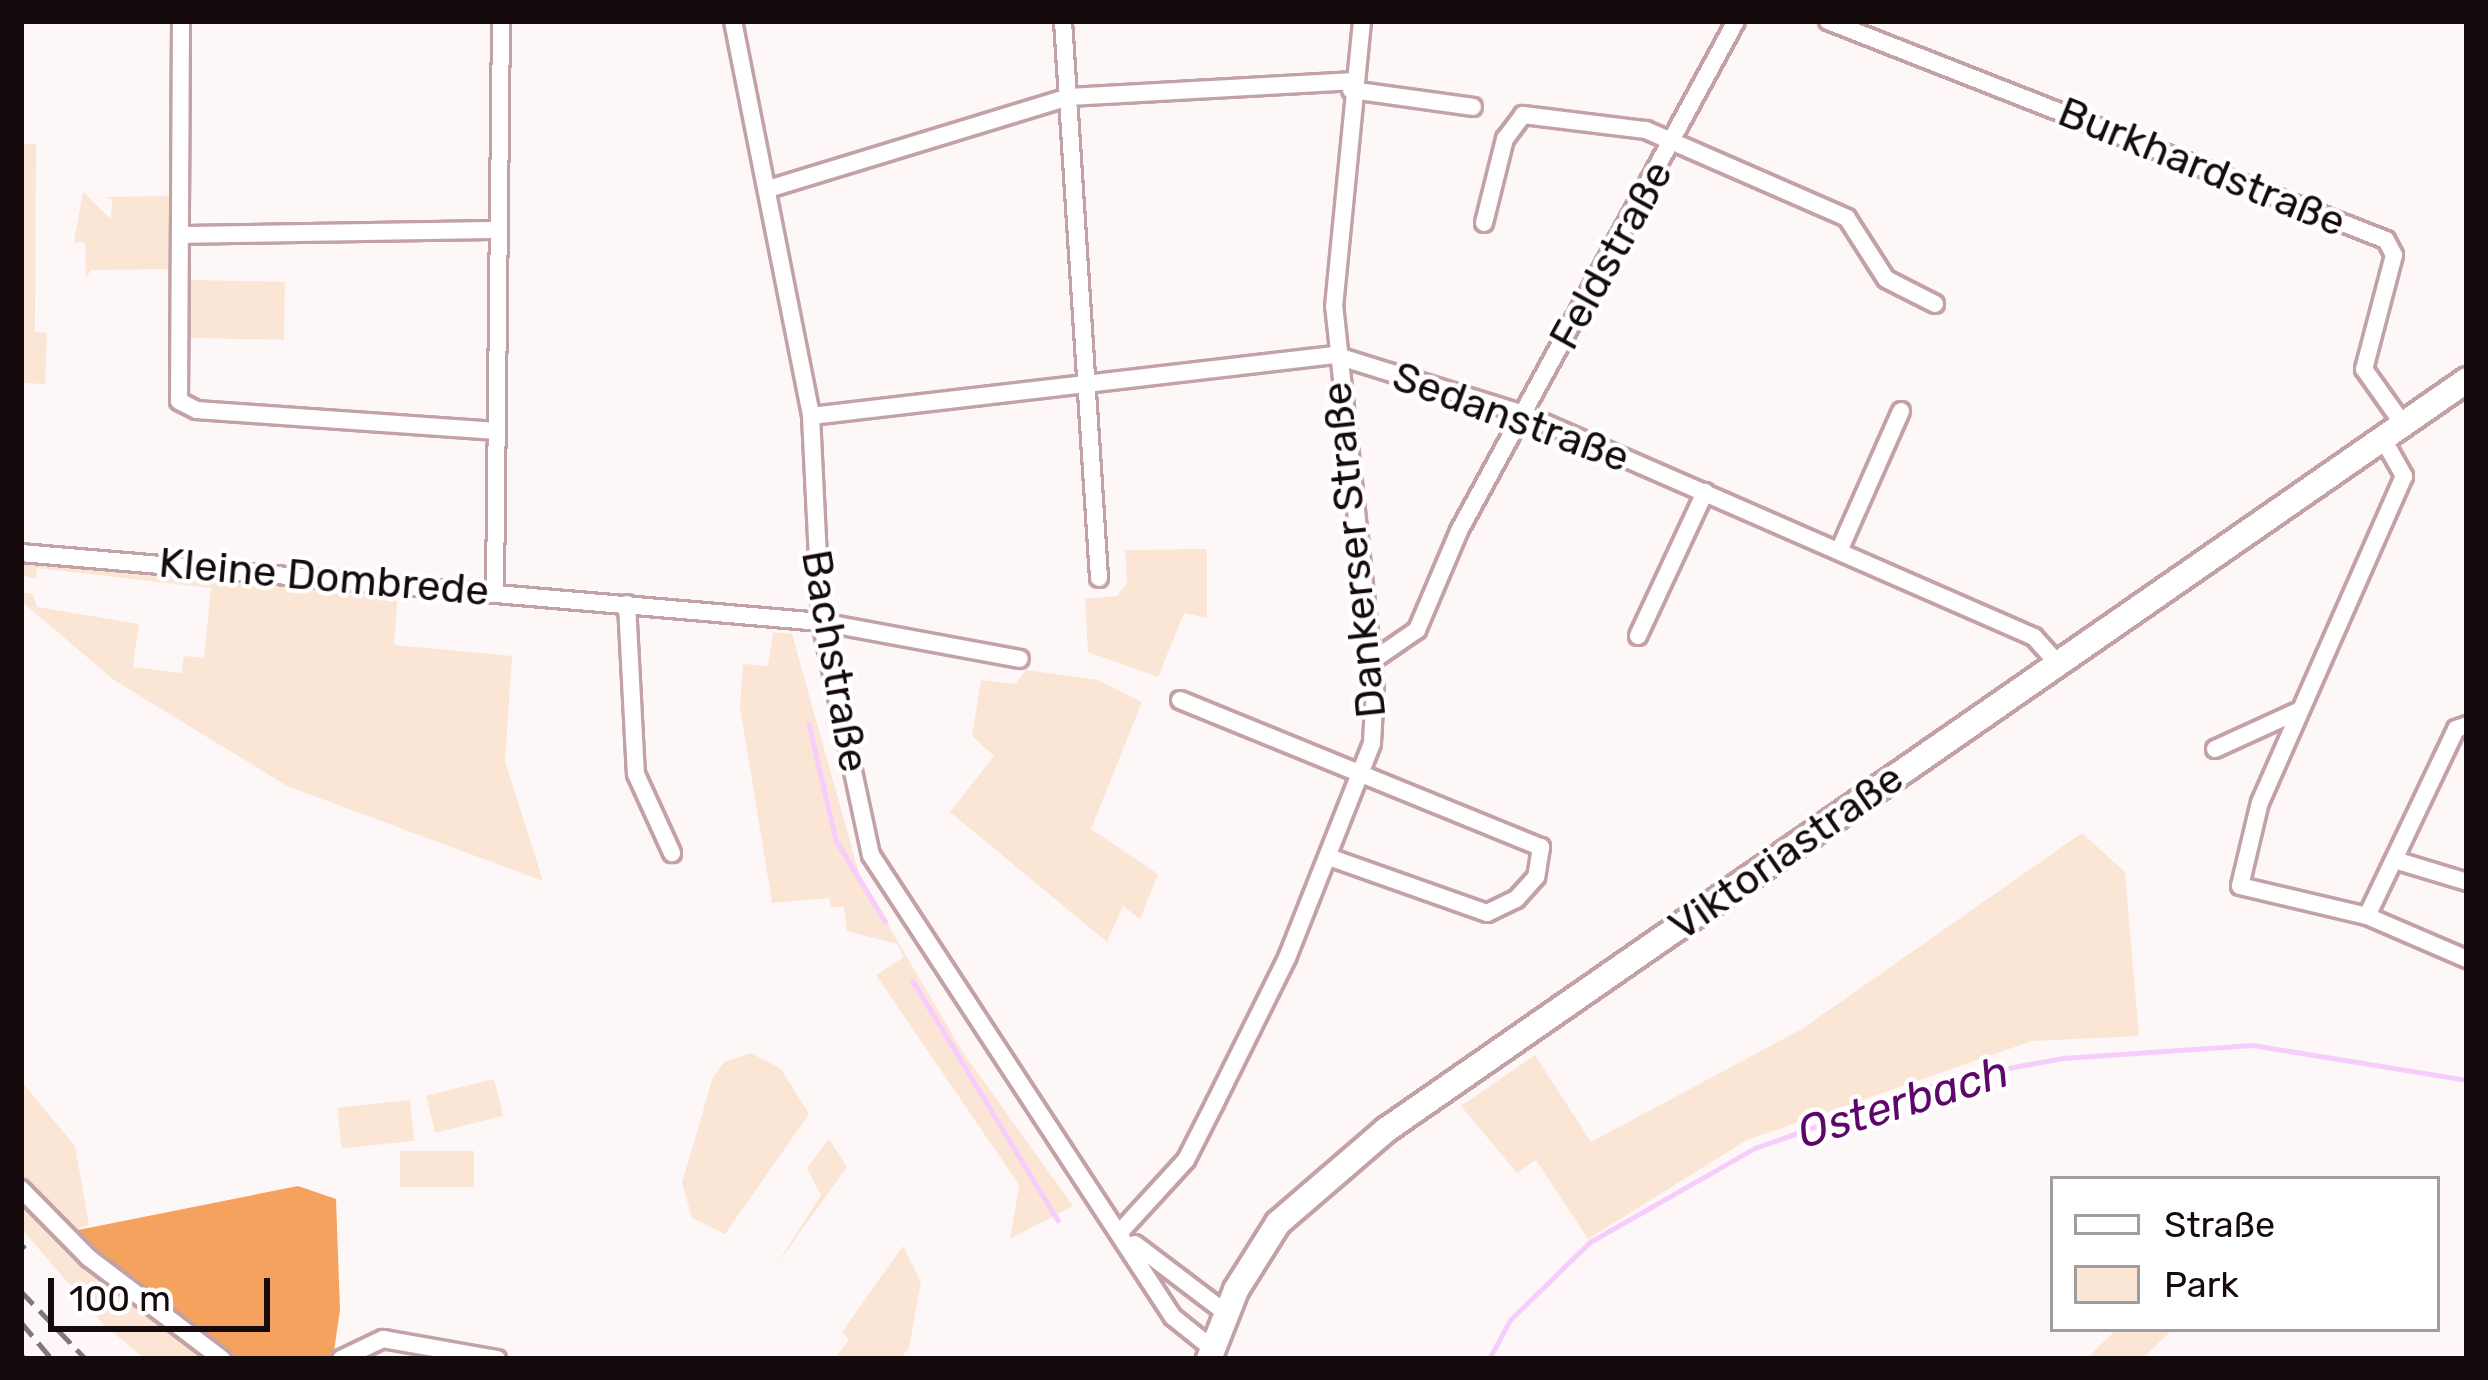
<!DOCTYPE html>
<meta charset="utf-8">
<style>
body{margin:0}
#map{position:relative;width:2488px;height:1380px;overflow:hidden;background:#fef7f7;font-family:Rubik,sans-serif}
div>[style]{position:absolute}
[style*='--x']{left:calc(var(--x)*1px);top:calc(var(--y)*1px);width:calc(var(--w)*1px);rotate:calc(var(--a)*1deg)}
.green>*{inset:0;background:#fbe5d5;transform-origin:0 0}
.forest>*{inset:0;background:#f4a25e}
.stream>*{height:4.5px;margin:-2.25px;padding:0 2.25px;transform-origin:2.25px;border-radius:2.25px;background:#f6cdfc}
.roads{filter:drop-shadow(3px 0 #c3a2a6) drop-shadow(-3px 0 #c3a2a6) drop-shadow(0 3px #c3a2a6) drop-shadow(0 -3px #c3a2a6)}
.street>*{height:16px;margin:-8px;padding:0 8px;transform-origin:8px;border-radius:8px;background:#fff}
.secondary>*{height:24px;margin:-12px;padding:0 12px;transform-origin:12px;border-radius:12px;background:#fff}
.rail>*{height:4.5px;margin-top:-2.25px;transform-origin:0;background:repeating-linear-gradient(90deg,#817879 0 18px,transparent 0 27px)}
span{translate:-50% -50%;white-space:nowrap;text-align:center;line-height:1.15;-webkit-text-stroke:9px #fff;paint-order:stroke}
.street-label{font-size:42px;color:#150a0c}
.water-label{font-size:45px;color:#5d076a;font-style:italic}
.frame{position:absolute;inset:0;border:24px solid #150a0c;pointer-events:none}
.legend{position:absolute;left:2050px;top:1176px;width:390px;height:156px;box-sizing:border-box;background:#fff;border:3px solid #a19d9e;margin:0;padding:15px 21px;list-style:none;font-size:36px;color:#150a0c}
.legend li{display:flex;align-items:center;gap:24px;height:60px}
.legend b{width:60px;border:3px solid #a19d9e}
.scale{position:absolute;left:48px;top:1278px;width:222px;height:54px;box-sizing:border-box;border:6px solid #150a0c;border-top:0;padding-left:15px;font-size:36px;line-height:42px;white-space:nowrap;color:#150a0c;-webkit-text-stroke:9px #fff;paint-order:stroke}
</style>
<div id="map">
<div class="green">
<i style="clip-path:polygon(21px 144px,36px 144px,35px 332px,47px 333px,45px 384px,21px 383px)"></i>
<i style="clip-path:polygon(83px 192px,111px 219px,112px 199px,102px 197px,169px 196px,170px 269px,91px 270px,86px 278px,85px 243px,74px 242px)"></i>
<i style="left:189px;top:280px;width:96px;height:58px;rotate:1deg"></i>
<i style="clip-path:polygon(1207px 549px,1207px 618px,1184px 613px,1158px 677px,1088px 652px,1085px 599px,1117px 596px,1127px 583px,1125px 550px)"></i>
<i style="clip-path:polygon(21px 561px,398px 588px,394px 645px,512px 656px,505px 761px,543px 881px,287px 786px,114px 680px,21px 601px,21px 592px,33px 594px,37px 607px,139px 624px,133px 667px,181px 673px,184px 656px,204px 658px,211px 588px,37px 568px,36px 579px,21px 575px)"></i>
<i style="clip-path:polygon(773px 632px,792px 634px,860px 877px,962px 1051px,1073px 1206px,1010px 1239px,1019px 1185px,876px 975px,904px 957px,897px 944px,847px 931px,844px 907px,831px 907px,829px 898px,772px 903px,740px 707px,743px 664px,768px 666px)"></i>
<i style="clip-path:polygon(1026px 670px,1098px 680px,1142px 702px,1091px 829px,1158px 874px,1140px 919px,1123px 906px,1107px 942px,950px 812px,994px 756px,972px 736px,981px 680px,1015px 684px)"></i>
<i style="clip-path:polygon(2082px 833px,2125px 872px,2139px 1036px,2032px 1041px,1747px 1140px,1588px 1239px,1536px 1160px,1517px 1173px,1461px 1106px,1535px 1055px,1591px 1142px,1802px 1029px)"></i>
<i style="clip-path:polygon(751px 1053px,781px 1069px,809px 1114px,725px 1234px,692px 1218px,682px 1183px,713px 1077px,724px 1062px)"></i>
<i style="left:494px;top:1079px;width:38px;height:70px;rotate:76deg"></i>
<i style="clip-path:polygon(21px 1081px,75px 1146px,89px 1225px,73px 1231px,96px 1272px,208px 1359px,145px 1359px,104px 1325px,21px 1228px)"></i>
<i style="left:410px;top:1100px;width:41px;height:73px;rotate:84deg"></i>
<i style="clip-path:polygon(829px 1139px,847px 1167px,775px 1267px,821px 1195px,807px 1168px)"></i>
<i style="left:400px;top:1151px;width:74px;height:36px"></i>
<i style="clip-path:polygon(903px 1246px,921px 1282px,909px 1348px,900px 1359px,835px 1359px,849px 1339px,842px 1332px)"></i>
<i style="clip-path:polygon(2117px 1329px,2173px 1329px,2142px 1359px,2086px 1359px)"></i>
</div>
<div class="forest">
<i style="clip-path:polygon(298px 1186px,336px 1199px,340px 1310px,333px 1358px,237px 1359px,73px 1231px)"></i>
</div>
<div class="stream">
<i style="--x:809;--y:724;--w:119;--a:76.9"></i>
<i style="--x:836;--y:840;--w:95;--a:58.8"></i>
<i style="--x:913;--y:981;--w:280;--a:58.8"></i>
<i style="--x:1489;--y:1359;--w:44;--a:-61.7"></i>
<i style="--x:1510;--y:1320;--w:112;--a:-44.3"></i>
<i style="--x:1590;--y:1242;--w:190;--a:-29.7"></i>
<i style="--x:1755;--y:1148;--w:211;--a:-19.4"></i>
<i style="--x:1954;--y:1078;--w:111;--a:-10.4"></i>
<i style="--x:2063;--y:1058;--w:190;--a:-3.9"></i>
<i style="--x:2253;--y:1045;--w:217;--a:9.3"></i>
</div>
<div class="roads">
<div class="street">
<i style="--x:181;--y:21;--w:380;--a:90.3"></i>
<i style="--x:179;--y:401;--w:20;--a:27"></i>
<i style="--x:197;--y:410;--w:300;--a:4"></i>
<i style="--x:733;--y:21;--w:403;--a:78.8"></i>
<i style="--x:811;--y:416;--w:206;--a:87.2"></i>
<i style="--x:821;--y:622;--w:238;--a:77.9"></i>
<i style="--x:871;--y:855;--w:552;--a:56.83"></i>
<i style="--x:1173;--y:1317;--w:51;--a:38.7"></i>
<i style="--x:1063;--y:21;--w:558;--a:86.3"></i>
<i style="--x:1828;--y:21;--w:599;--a:21.43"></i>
<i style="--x:2386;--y:240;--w:17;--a:62"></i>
<i style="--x:2394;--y:255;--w:118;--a:104.7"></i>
<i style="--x:2364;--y:369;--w:67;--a:54.7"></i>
<i style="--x:1351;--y:90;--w:123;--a:7.9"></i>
<i style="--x:768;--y:189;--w:314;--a:-17"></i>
<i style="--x:1068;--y:97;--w:284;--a:-3.2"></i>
<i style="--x:1484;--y:223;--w:87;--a:-76"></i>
<i style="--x:1505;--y:139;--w:30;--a:-53"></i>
<i style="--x:1523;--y:115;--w:124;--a:7"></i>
<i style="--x:1646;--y:130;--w:219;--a:23.6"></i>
<i style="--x:1847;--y:218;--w:72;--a:57.4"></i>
<i style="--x:1886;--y:279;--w:55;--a:27"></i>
<i style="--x:180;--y:235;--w:319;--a:-0.9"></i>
<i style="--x:811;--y:416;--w:527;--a:-6.65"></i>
<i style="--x:1334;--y:355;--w:199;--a:17.3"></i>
<i style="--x:1524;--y:414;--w:557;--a:23.62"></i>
<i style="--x:2034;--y:637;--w:36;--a:48"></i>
<i style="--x:2383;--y:439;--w:43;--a:60.4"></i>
<i style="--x:2404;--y:476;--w:356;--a:113.8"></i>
<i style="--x:2260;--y:802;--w:86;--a:103.4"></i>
<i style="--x:2240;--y:886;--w:130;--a:13.3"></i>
<i style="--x:2367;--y:916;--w:109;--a:23.3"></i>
<i style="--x:1839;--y:551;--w:153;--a:-66.1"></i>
<i style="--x:21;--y:553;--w:803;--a:4.93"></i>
<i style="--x:821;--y:622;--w:202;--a:10.5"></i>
<i style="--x:495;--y:591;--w:570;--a:-89.4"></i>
<i style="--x:627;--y:604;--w:170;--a:87"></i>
<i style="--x:636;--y:774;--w:87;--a:65.5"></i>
<i style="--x:1638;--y:636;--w:159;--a:-65"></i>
<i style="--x:1372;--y:661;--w:55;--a:-34.6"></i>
<i style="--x:1417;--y:630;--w:108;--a:-67"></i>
<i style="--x:1459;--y:531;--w:580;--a:-61.49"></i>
<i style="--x:1180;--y:700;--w:390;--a:22.2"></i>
<i style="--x:1541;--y:847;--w:30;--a:99"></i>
<i style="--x:1536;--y:877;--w:30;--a:132"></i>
<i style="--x:1516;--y:899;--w:32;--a:154"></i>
<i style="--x:1487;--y:913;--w:168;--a:-160.5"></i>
<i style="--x:2215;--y:749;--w:89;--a:-24.6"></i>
<i style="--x:2398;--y:861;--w:72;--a:16.9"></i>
<i style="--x:2367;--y:916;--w:207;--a:-64.5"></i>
<i style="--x:2456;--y:729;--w:12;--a:-20"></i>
<i style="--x:21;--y:1189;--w:97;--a:45.4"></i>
<i style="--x:89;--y:1258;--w:167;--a:37.2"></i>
<i style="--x:1120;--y:1232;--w:98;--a:-47.5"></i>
<i style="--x:1186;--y:1160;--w:64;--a:-63"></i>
<i style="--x:1215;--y:1103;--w:162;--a:-63.6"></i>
<i style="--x:1287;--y:958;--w:231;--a:-68.4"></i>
<i style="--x:1372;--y:743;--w:55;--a:-86.9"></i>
<i style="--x:1375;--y:688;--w:383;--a:-96.1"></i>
<i style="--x:1334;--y:307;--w:287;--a:-84.4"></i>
<i style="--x:1135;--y:1244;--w:114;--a:37.2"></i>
<i style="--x:341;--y:1359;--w:47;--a:-25.5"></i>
<i style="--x:383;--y:1339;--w:116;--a:10"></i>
</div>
<div class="secondary">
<i style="--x:1209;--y:1359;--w:74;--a:-68.6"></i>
<i style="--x:1236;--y:1290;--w:79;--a:-57.9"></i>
<i style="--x:1278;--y:1223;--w:143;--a:-40.7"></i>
<i style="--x:1386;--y:1130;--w:1316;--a:-34.75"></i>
</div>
</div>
<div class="rail">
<i style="--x:21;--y:1244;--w:6;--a:45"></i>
<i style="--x:21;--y:1291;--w:94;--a:46.3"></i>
<i style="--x:21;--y:1322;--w:48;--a:50"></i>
<i style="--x:21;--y:1354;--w:6;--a:51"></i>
</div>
<div class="street-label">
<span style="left:2202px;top:167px;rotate:22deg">Burkhardstraße</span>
<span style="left:1611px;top:255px;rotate:-61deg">Feldstraße</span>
<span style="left:1511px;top:417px;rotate:20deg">Sedanstraße</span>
<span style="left:1354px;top:550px;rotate:-96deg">Dankerser Straße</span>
<span style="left:324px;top:577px;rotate:5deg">Kleine Dombrede</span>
<span style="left:835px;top:661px;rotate:80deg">Bachstraße</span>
<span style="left:1786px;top:852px;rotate:-35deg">Viktoriastraße</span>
</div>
<div class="water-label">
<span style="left:1903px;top:1102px;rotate:-17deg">Osterbach</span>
</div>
<div class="frame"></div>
<ul class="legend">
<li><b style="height:15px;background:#fff"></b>Straße</li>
<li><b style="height:33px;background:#fbe5d5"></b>Park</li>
</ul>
<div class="scale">100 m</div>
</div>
